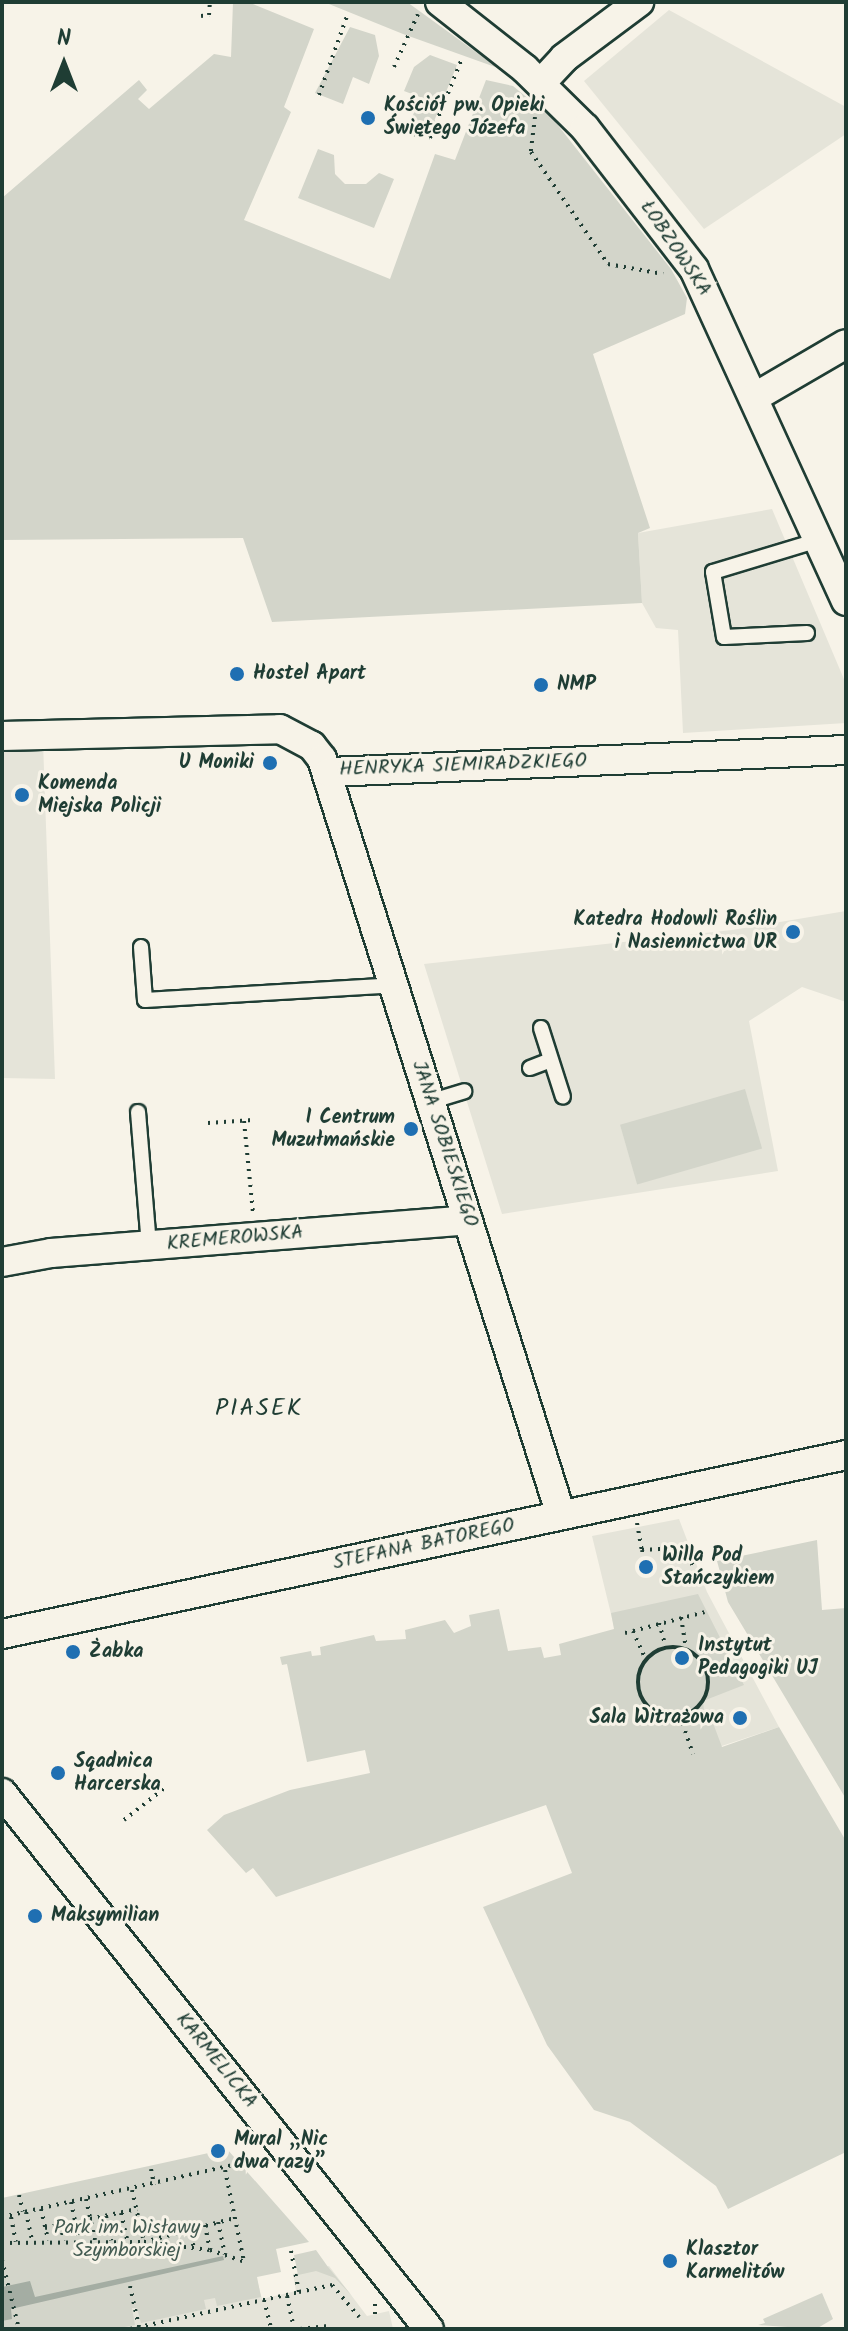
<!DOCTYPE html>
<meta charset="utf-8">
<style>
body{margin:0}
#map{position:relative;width:848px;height:2331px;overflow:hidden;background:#f7f3e8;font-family:Kalam,sans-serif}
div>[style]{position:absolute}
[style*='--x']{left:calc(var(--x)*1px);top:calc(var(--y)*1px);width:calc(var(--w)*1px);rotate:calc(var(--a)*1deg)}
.built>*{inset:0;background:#e5e4d9}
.green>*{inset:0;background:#d3d5ca;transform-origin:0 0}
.water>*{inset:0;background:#a4ada3}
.path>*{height:4px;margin-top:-2px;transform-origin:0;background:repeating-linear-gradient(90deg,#1f3d34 0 2px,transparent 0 8px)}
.path>.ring{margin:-2px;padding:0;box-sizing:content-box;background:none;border:4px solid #1f3d34;border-radius:50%}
.roads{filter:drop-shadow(2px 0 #1f3d34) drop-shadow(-2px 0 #1f3d34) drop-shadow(0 2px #1f3d34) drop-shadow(0 -2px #1f3d34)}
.service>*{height:14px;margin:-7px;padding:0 7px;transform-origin:7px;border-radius:7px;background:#f7f3e8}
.minor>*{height:28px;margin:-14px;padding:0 14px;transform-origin:14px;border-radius:14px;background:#f7f3e8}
.dots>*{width:22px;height:22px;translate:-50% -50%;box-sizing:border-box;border:4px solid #f7f3e8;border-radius:50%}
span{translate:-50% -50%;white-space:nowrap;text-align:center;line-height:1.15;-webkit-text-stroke:6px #f7f3e8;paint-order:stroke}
.poi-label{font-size:20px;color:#1f3d34;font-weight:700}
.left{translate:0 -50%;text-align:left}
.right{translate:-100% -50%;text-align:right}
.street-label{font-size:20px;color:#1f3d34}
.park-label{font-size:20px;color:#435b52}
.quarter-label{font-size:24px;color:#1f3d34;letter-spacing:2px}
.frame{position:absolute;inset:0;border:4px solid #1f3d34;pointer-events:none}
.north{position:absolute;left:24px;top:24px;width:80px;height:80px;-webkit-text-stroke:6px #f7f3e8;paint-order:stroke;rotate:0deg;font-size:22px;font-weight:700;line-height:32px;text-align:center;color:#1f3d34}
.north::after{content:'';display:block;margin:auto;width:28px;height:36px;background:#1f3d34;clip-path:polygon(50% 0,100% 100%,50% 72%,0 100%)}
</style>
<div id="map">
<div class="built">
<i style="clip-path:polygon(669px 10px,846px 107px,846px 134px,704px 229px,584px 81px)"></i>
<i style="clip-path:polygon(772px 509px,846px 684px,846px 723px,683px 733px,678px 630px,656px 628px,642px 603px,638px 533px)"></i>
<i style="clip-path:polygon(43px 742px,55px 1079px,2px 1078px,2px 743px)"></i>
<i style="clip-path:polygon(846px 911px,846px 1002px,802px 987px,749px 1021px,778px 1171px,502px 1214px,424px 964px,732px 930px)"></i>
<i style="clip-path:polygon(679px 1519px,707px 1592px,779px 1727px,649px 1770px,592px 1536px)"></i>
<i style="clip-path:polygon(329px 2266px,367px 2316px,389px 2311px,393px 2329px,36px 2329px,257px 2280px,262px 2299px,296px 2291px,293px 2274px)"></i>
</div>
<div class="green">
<i style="clip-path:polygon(233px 2px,248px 2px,314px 29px,284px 107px,291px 112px,244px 220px,390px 279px,435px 154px,455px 160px,486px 80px,513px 86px,553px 119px,671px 269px,687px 298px,685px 314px,593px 354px,650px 528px,638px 533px,642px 603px,272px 622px,243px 538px,2px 540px,2px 198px,139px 80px,147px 90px,138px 99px,149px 109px,214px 54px,231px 57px)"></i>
<i style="clip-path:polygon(324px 2px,407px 2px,498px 68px,403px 34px)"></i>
<i style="clip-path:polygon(350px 27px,375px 35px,379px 56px,369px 84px,353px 77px,343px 104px,315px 93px)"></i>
<i style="clip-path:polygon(430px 55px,457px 65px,428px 136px,408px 128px,420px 97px,404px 91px,414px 67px)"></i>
<i style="clip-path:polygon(318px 149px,334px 155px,335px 174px,345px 184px,366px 184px,379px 173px,394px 179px,374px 228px,298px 198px)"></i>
<i style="left:745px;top:1089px;width:62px;height:130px;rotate:74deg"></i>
<i style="clip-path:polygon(817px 1540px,822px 1610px,846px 1608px,846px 1799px,728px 1602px,717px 1561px)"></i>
<i style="clip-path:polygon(698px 1594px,744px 1685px,703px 1701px,705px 1720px,713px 1723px,722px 1747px,779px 1727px,846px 1841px,846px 2152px,728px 2209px,716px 2186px,630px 2122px,594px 2110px,547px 2045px,483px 1907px,572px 1873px,546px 1805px,276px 1897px,253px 1868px,246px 1873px,207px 1830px,224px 1815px,290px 1790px,370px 1773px,365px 1750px,307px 1762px,287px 1664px,282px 1665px,280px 1657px,311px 1651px,312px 1656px,321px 1655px,320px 1647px,374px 1635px,376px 1641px,406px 1639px,405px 1630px,445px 1620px,454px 1633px,471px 1626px,469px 1615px,499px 1609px,508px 1651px,541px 1647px,544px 1658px,561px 1655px,559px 1644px,614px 1629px,611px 1613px)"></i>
<i style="clip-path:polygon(227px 2149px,309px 2242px,276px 2249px,281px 2272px,257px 2277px,261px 2297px,217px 2306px,215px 2298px,204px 2300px,206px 2309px,141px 2323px,137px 2308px,132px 2308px,135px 2325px,115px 2329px,2px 2329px,2px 2198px)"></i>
<i style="clip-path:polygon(316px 2250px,328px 2267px,352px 2296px,335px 2278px,316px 2271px,298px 2275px,294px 2255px)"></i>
<i style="clip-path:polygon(822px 2293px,833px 2319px,816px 2329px,758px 2325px,765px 2323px,763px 2319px)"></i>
</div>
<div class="water">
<i style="clip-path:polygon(223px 2256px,224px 2260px,11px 2309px,12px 2319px,2px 2321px,2px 2287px,30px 2281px,35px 2297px)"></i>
</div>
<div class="path">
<i style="--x:201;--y:16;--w:8;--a:-7"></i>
<i style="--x:209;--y:15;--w:13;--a:-86"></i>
<i style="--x:394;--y:67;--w:58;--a:-65.6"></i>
<i style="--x:319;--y:95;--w:84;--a:-70.5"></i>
<i style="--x:535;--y:117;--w:35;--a:97"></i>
<i style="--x:531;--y:152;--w:136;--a:55.5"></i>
<i style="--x:608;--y:264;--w:56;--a:10.3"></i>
<i style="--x:414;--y:134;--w:16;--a:14"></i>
<i style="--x:430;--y:138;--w:83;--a:-68.1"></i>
<i style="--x:244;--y:1121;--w:91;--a:84.4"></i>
<i style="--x:208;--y:1123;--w:45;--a:-3.8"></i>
<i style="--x:637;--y:1523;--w:27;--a:80"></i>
<i style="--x:642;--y:1550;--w:22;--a:-3"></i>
<i style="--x:673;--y:1548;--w:13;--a:0"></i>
<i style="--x:686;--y:1548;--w:26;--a:69"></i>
<i style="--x:642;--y:1550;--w:8;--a:76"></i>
<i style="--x:681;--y:1617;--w:33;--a:81"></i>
<i style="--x:659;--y:1623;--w:26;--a:74"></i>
<i style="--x:633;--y:1631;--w:74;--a:-14.8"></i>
<i style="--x:625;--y:1633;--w:8;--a:-14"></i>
<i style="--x:633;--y:1631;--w:32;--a:66"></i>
<i class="ring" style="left:638px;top:1647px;width:66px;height:66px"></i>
<i style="--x:680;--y:1716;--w:40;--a:71.1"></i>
<i style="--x:124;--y:1820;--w:55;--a:-38.3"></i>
<i style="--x:151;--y:2169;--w:16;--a:79"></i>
<i style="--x:225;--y:2170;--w:94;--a:78.3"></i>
<i style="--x:132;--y:2190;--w:49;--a:77.1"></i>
<i style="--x:19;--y:2195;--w:17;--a:77"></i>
<i style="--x:86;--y:2199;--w:42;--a:77.6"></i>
<i style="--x:71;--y:2202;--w:38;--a:78"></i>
<i style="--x:41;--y:2209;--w:32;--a:77"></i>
<i style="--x:26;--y:2212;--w:30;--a:78"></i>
<i style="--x:121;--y:2213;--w:28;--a:77"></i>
<i style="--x:106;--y:2216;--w:25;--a:78"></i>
<i style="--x:2;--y:2217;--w:264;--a:-12.7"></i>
<i style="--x:11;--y:2217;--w:25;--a:79"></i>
<i style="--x:90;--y:2219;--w:48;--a:-12"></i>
<i style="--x:218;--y:2222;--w:33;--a:78"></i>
<i style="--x:60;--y:2225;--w:16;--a:75"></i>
<i style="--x:205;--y:2225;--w:25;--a:79"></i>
<i style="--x:45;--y:2228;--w:31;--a:-11"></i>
<i style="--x:189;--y:2228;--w:21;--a:76"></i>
<i style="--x:144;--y:2242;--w:94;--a:-14.8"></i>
<i style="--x:2;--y:2243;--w:142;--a:-0.4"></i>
<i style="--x:144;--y:2242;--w:66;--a:6.9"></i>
<i style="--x:210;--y:2250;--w:36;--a:19"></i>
<i style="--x:2;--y:2260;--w:71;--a:76.2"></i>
<i style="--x:130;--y:2286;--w:42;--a:77.6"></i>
<i style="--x:299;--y:2292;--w:34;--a:-12"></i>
<i style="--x:332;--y:2285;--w:42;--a:49.8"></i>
<i style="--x:287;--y:2296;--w:34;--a:78"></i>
<i style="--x:264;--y:2300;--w:30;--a:76"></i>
<i style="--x:375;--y:2304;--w:10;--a:90"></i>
<i style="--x:130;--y:2329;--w:173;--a:-12.3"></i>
<i style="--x:299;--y:2292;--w:42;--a:-101"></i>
<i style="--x:300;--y:2329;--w:28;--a:-6"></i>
</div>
<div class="roads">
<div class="service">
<i style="--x:807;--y:633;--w:83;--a:177.2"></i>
<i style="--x:724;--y:637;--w:66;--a:-99.6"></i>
<i style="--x:713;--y:572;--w:111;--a:-16.8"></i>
<i style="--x:141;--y:947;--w:53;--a:85.7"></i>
<i style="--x:145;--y:1000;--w:249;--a:-3.4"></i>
<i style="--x:541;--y:1028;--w:72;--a:72.3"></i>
<i style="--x:530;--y:1068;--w:22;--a:-21"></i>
<i style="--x:429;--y:1102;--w:37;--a:-17"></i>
<i style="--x:138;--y:1112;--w:134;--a:85.3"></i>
</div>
<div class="minor">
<i style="--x:440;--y:2;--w:108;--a:38.2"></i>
<i style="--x:525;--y:69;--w:84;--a:44.5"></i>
<i style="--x:585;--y:128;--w:178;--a:52.3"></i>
<i style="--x:694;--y:269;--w:365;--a:65.4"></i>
<i style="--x:541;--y:83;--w:34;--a:-47"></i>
<i style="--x:564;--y:58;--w:94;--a:-36.7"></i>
<i style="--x:755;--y:397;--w:105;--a:-30.2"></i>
<i style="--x:2;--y:736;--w:278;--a:-1.4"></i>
<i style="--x:280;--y:729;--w:36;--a:28"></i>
<i style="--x:312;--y:746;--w:16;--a:52"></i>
<i style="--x:322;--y:759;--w:793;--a:72.46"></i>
<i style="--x:330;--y:772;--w:516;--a:-2.44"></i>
<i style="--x:2;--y:1262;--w:50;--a:-10.4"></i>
<i style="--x:51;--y:1253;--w:418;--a:-4.5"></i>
<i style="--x:2;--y:1634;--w:863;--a:-11.97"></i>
<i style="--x:2;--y:1793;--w:685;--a:51.46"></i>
</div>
</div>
<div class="dots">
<i style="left:368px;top:118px;background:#1f6fb2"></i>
<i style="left:237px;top:674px;background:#1f6fb2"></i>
<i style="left:541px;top:685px;background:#1f6fb2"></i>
<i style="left:270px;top:763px;background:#1f6fb2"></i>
<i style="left:22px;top:795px;background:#1f6fb2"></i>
<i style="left:793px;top:932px;background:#1f6fb2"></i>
<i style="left:411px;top:1129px;background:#1f6fb2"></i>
<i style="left:646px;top:1567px;background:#1f6fb2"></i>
<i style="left:73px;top:1652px;background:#1f6fb2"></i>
<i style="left:682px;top:1658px;background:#1f6fb2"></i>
<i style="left:740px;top:1718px;background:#1f6fb2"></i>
<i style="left:58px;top:1773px;background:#1f6fb2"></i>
<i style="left:35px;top:1916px;background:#1f6fb2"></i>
<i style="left:218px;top:2151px;background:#1f6fb2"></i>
<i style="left:670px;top:2261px;background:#1f6fb2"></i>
</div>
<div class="poi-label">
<span class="left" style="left:384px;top:118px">Kościół pw. Opieki<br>Świętego Józefa</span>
<span class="left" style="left:253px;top:674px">Hostel Apart</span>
<span class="left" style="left:557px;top:685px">NMP</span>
<span class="right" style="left:254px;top:763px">U Moniki</span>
<span class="left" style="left:38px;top:796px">Komenda<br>Miejska Policji</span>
<span class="right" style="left:777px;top:932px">Katedra Hodowli Roślin<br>i Nasiennictwa UR</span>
<span class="right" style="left:395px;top:1130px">I Centrum<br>Muzułmańskie</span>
<span class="left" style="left:662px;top:1568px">Willa Pod<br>Stańczykiem</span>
<span class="left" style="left:698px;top:1658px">Instytut<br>Pedagogiki UJ</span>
<span class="left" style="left:89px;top:1652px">Żabka</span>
<span class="right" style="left:724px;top:1718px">Sala Witrażowa</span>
<span class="left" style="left:74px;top:1774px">Sqadnica<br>Harcerska</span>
<span class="left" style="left:51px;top:1916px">Maksymilian</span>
<span class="left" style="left:234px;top:2152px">Mural „Nic<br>dwa razy”</span>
<span class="left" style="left:686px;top:2262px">Klasztor<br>Karmelitów</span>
</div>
<div class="street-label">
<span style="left:675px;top:249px;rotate:56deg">ŁOBZOWSKA</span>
<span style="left:463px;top:766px;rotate:-2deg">HENRYKA SIEMIRADZKIEGO</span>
<span style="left:444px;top:1144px;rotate:72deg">JANA SOBIESKIEGO</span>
<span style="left:235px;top:1239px;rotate:-5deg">KREMEROWSKA</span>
<span style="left:424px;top:1545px;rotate:-12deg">STEFANA BATOREGO</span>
<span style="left:216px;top:2061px;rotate:51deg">KARMELICKA</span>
</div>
<div class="park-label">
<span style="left:127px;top:2240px">Park im. Wisławy<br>Szymborskiej</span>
</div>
<div class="quarter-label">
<span style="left:259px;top:1409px">PIASEK</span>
</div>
<div class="frame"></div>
<div class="north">N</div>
</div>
